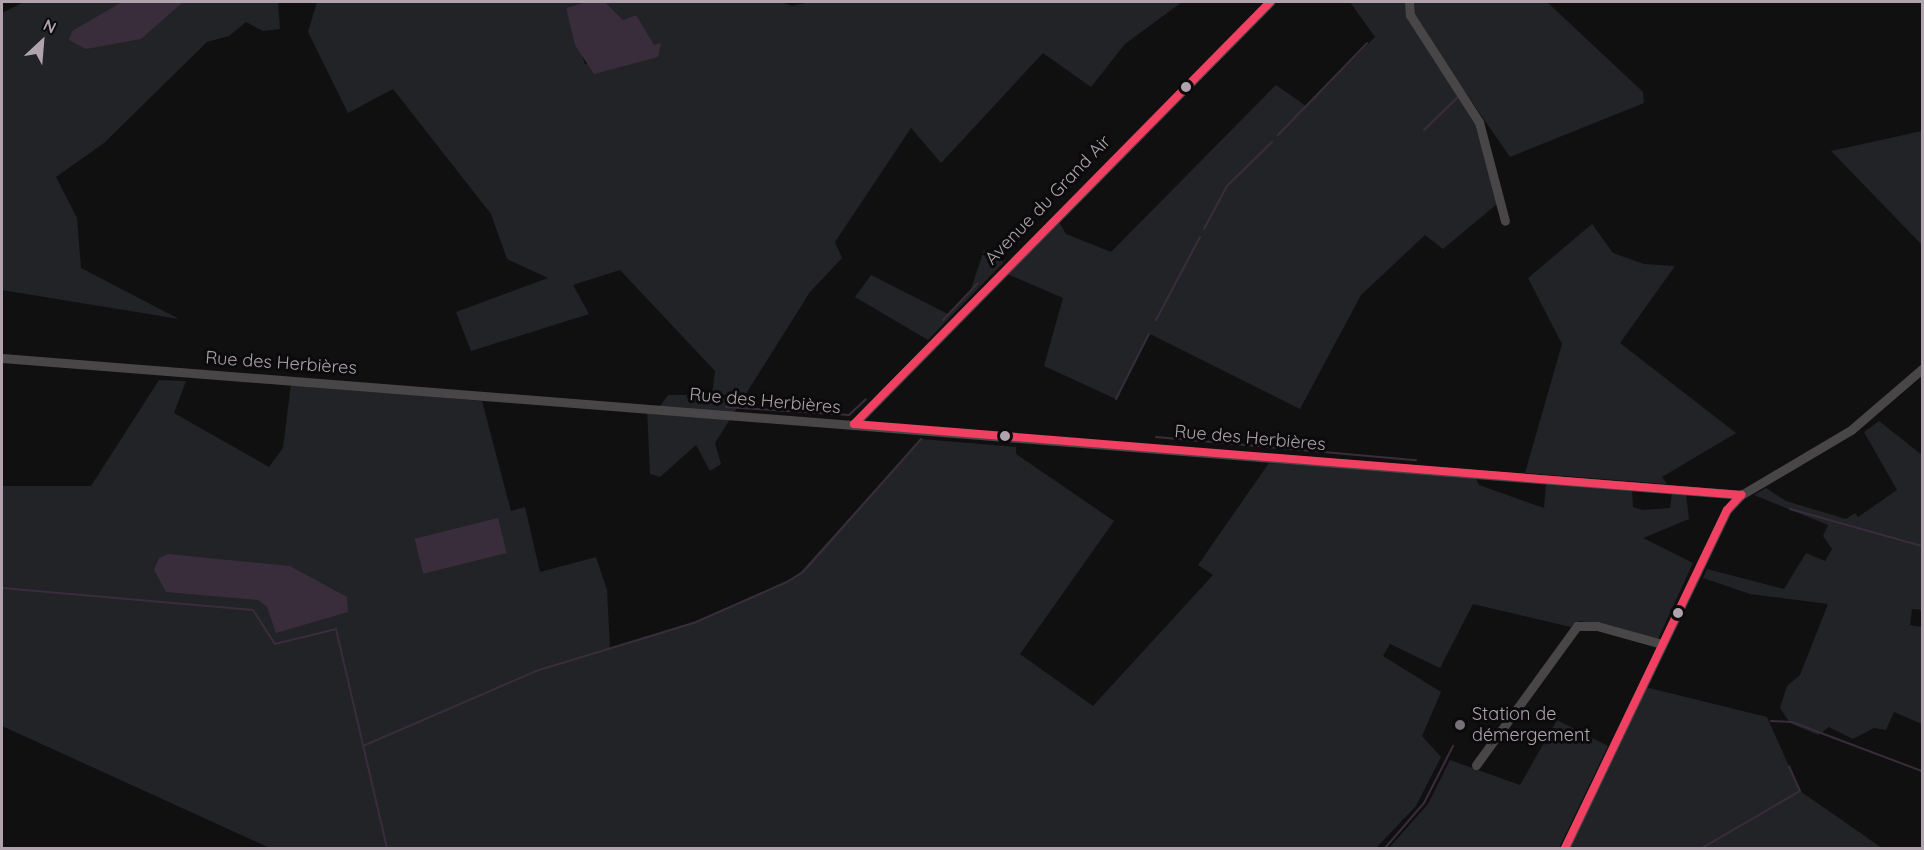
<!DOCTYPE html>
<meta charset="utf-8">
<style>
body{margin:0}
#map{position:relative;width:1924px;height:850px;overflow:hidden;background:#111011;font-family:Quicksand,sans-serif}
div>[style]{position:absolute}
[style*='--x']{left:calc(var(--x)*1px);top:calc(var(--y)*1px);width:calc(var(--w)*1px);rotate:calc(var(--a)*1deg)}
.green>*{inset:0;background:#212327}
.water>*{inset:0;background:#3a2d3b;transform-origin:0 0}
.stream>*{height:2px;margin:-1px;padding:0 1px;transform-origin:1px;border-radius:1px;background:#3a2d3b}
.minor>*{height:9px;margin:-4.5px;padding:0 4.5px;transform-origin:4.5px;border-radius:4.5px;background:#494648}
.bus-1>*{height:8px;margin:-4px;padding:0 4px;transform-origin:4px;border-radius:4px;background:#f24062}
.dots>*{width:16px;height:16px;translate:-50% -50%;box-sizing:border-box;border:3px solid #0c0b0c;border-radius:50%}
span{translate:-50% -50%;white-space:nowrap;text-align:center;line-height:1.15;-webkit-text-stroke:6px #0c0b0c;paint-order:stroke}
.street-label{font-size:18px;color:#b0a3ae}
.poi-label{font-size:18px;color:#b0a3ae}
.left{translate:0 -50%;text-align:left}
.frame{position:absolute;inset:0;border:3px solid #b0a3ae;pointer-events:none}
.north{position:absolute;left:12px;top:12px;width:60px;height:60px;-webkit-text-stroke:4px #0c0b0c;paint-order:stroke;rotate:26deg;font-size:16px;font-weight:700;line-height:24px;text-align:center;color:#b0a3ae}
.north::after{content:'';display:block;margin:auto;width:21px;height:27px;background:#b0a3ae;clip-path:polygon(50% 0,100% 100%,50% 72%,0 100%)}
</style>
<div id="map">
<div class="green">
<i style="clip-path:polygon(24px 2px,278px 2px,280px 29px,263px 31px,246px 22px,229px 36px,207px 42px,104px 143px,56px 177px,77px 218px,81px 268px,179px 319px,2px 290px,2px 13px)"></i>
<i style="clip-path:polygon(317px 2px,587px 2px,566px 9px,585px 64px,658px 57px,636px 15px,623px 20px,605px 2px,781px 2px,792px 6px,810px 2px,1182px 2px,1125px 44px,1091px 87px,1043px 53px,941px 163px,911px 128px,835px 242px,842px 258px,810px 292px,715px 443px,721px 464px,710px 471px,696px 445px,660px 477px,650px 474px,647px 408px,658px 409px,668px 395px,712px 395px,715px 371px,620px 270px,573px 285px,589px 314px,471px 351px,456px 312px,548px 278px,507px 259px,491px 214px,393px 89px,348px 113px,308px 32px)"></i>
<i style="clip-path:polygon(1350px 2px,1407px 2px,1474px 119px,1497px 204px,1443px 249px,1425px 235px,1361px 295px,1300px 409px,1150px 334px,1116px 399px,1044px 366px,1063px 298px,1005px 273px,1058px 220px,1066px 234px,1111px 252px,1276px 85px,1306px 106px,1375px 37px)"></i>
<i style="clip-path:polygon(1412px 2px,1547px 2px,1643px 92px,1644px 103px,1510px 157px,1414px 18px)"></i>
<i style="clip-path:polygon(1922px 131px,1922px 245px,1831px 151px)"></i>
<i style="clip-path:polygon(1592px 224px,1613px 253px,1644px 264px,1675px 266px,1620px 343px,1736px 433px,1662px 477px,1667px 484px,1525px 473px,1562px 344px,1528px 278px)"></i>
<i style="clip-path:polygon(984px 250px,1006px 260px,928px 340px,855px 297px,871px 275px,948px 314px,970px 292px)"></i>
<i style="clip-path:polygon(159px 380px,186px 381px,174px 413px,269px 467px,283px 448px,291px 384px,482px 401px,511px 511px,525px 507px,540px 572px,596px 557px,607px 590px,610px 649px,696px 622px,797px 576px,921px 439px,1016px 447px,1016px 454px,1114px 521px,1020px 654px,1093px 706px,1213px 575px,1198px 565px,1269px 463px,1475px 477px,1479px 485px,1544px 508px,1546px 483px,1632px 490px,1633px 507px,1642px 510px,1670px 508px,1672px 493px,1686px 494px,1689px 519px,1643px 538px,1693px 563px,1658px 639px,1595px 623px,1579px 621px,1571px 627px,1473px 604px,1440px 668px,1390px 644px,1383px 656px,1441px 692px,1422px 736px,1441px 757px,1416px 806px,1376px 848px,270px 848px,2px 726px,2px 486px,91px 486px)"></i>
<i style="clip-path:polygon(1879px 421px,1922px 455px,1922px 610px,1912px 609px,1910px 625px,1922px 627px,1922px 724px,1894px 712px,1886px 730px,1874px 728px,1853px 739px,1829px 727px,1818px 735px,1790px 723px,1780px 708px,1787px 686px,1800px 675px,1828px 604px,1750px 594px,1703px 578px,1707px 569px,1784px 589px,1806px 553px,1825px 561px,1832px 549px,1823px 536px,1828px 525px,1754px 495px,1766px 488px,1786px 501px,1846px 519px,1855px 513px,1858px 517px,1897px 490px,1864px 432px)"></i>
<i style="clip-path:polygon(1645px 687px,1767px 717px,1800px 791px,1882px 848px,1568px 848px)"></i>
<i style="clip-path:polygon(1557px 720px,1608px 746px,1559px 848px,1389px 848px,1428px 804px,1450px 760px,1520px 785px)"></i>
</div>
<div class="water">
<i style="clip-path:polygon(122px 2px,183px 2px,141px 39px,86px 49px,69px 40px,72px 31px)"></i>
<i style="clip-path:polygon(587px 2px,605px 2px,623px 20px,636px 15px,654px 45px,661px 43px,658px 57px,594px 74px,575px 45px,566px 8px)"></i>
<i style="left:498px;top:518px;width:36px;height:86px;rotate:76deg"></i>
<i style="clip-path:polygon(168px 554px,290px 566px,347px 597px,348px 612px,276px 633px,267px 607px,258px 600px,166px 592px,154px 570px,159px 558px)"></i>
</div>
<div class="stream">
<i style="--x:1424;--y:130;--w:47;--a:-44.1"></i>
<i style="--x:1278;--y:135;--w:128;--a:-45.9"></i>
<i style="--x:1204;--y:229;--w:49;--a:-61.9"></i>
<i style="--x:1227;--y:186;--w:63;--a:-44.4"></i>
<i style="--x:943;--y:320;--w:50;--a:-46.6"></i>
<i style="--x:1156;--y:320;--w:94;--a:-62.1"></i>
<i style="--x:1116;--y:399;--w:73;--a:-63.1"></i>
<i style="--x:726;--y:407;--w:123;--a:3.7"></i>
<i style="--x:849;--y:415;--w:23;--a:-43"></i>
<i style="--x:1156;--y:437;--w:261;--a:5.1"></i>
<i style="--x:1790;--y:509;--w:137;--a:15.7"></i>
<i style="--x:2;--y:588;--w:252;--a:5"></i>
<i style="--x:253;--y:610;--w:40;--a:57.1"></i>
<i style="--x:275;--y:644;--w:63;--a:-13.8"></i>
<i style="--x:336;--y:629;--w:225;--a:76.9"></i>
<i style="--x:1771;--y:721;--w:21;--a:3"></i>
<i style="--x:1792;--y:722;--w:139;--a:20.7"></i>
<i style="--x:363;--y:746;--w:189;--a:-23.4"></i>
<i style="--x:536;--y:671;--w:167;--a:-17"></i>
<i style="--x:696;--y:622;--w:99;--a:-23.7"></i>
<i style="--x:787;--y:582;--w:19;--a:-32"></i>
<i style="--x:803;--y:572;--w:178;--a:-48.4"></i>
<i style="--x:1385;--y:848;--w:60;--a:-49.1"></i>
<i style="--x:1424;--y:803;--w:64;--a:-63"></i>
<i style="--x:1702;--y:848;--w:113;--a:-30.2"></i>
<i style="--x:1800;--y:791;--w:27;--a:-114"></i>
</div>
<div class="minor">
<i style="--x:1409;--y:2;--w:13;--a:86"></i>
<i style="--x:1410;--y:15;--w:127;--a:57.2"></i>
<i style="--x:1479;--y:122;--w:102;--a:75.3"></i>
<i style="--x:2;--y:358;--w:1744;--a:4.5"></i>
<i style="--x:854;--y:424;--w:593;--a:-45.41"></i>
<i style="--x:1476;--y:765;--w:172;--a:-54"></i>
<i style="--x:1577;--y:626;--w:20;--a:0"></i>
<i style="--x:1597;--y:626;--w:67;--a:15.5"></i>
<i style="--x:1565;--y:848;--w:375;--a:-64.4"></i>
<i style="--x:1727;--y:510;--w:21;--a:-47"></i>
<i style="--x:1741;--y:495;--w:128;--a:-30.6"></i>
<i style="--x:1851;--y:430;--w:94;--a:-40.7"></i>
</div>
<div class="bus-1">
<i style="--x:854;--y:424;--w:890;--a:4.58"></i>
<i style="--x:854;--y:424;--w:593;--a:-45.41"></i>
<i style="--x:1565;--y:848;--w:375;--a:-64.4"></i>
<i style="--x:1727;--y:510;--w:21;--a:-47"></i>
</div>
<div class="dots">
<i style="left:1186px;top:87px;background:#b0a3ae"></i>
<i style="left:1005px;top:436px;background:#b0a3ae"></i>
<i style="left:1678px;top:613px;background:#b0a3ae"></i>
<i style="left:1460px;top:725px;background:#787077"></i>
</div>
<div class="street-label">
<span style="left:1048px;top:200px;rotate:-46deg">Avenue du Grand Air</span>
<span style="left:281px;top:363px;rotate:4deg">Rue des Herbières</span>
<span style="left:765px;top:401px;rotate:5deg">Rue des Herbières</span>
<span style="left:1250px;top:438px;rotate:5deg">Rue des Herbières</span>
</div>
<div class="poi-label">
<span class="left" style="left:1472px;top:725px">Station de<br>démergement</span>
</div>
<div class="frame"></div>
<div class="north">N</div>
</div>
